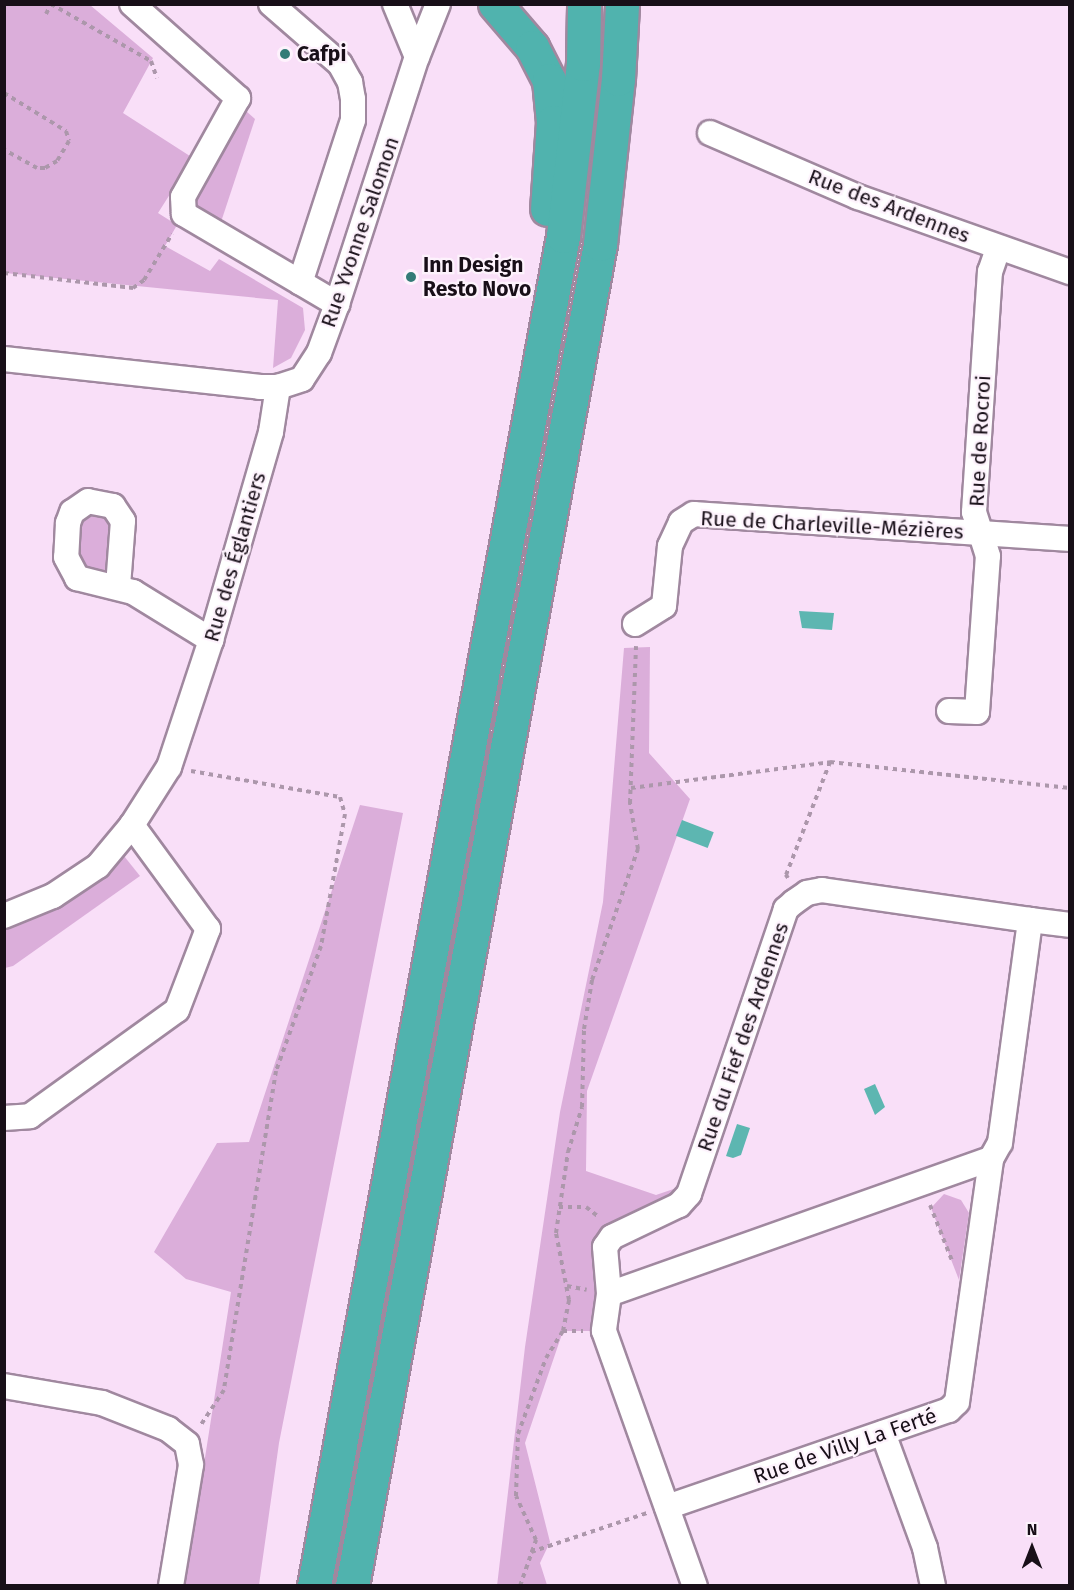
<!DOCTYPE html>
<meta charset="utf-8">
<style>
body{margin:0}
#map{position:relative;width:1074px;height:1590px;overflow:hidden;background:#f9dff8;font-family:"Fira Sans",sans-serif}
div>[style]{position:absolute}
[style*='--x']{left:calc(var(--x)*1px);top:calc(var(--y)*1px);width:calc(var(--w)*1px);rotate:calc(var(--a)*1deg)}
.green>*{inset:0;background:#dbaeda}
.water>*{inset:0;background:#5db6b1;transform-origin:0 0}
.path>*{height:4px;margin-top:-2px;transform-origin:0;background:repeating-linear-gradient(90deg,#ac97ab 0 4.5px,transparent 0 9px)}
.roads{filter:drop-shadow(2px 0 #a0889f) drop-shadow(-2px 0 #a0889f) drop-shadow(0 2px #a0889f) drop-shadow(0 -2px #a0889f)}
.minor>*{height:24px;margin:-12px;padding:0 12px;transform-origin:12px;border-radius:12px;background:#fff}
.trunk>*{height:33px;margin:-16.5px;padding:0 16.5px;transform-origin:16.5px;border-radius:16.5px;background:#50b3ae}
.dots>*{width:16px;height:16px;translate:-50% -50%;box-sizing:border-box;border:3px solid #fdf2fc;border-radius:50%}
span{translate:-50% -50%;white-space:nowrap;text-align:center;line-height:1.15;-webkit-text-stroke:4.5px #fdf2fc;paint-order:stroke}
.poi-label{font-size:21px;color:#180f18;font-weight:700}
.left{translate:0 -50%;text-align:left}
.street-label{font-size:21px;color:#180f18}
.frame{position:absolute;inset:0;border:6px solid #180f18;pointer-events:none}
.north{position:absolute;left:1002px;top:1518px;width:60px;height:60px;-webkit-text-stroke:4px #fdf2fc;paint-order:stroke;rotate:0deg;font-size:16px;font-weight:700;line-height:24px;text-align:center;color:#180f18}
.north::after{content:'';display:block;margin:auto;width:21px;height:27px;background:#180f18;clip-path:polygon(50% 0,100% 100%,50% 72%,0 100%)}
</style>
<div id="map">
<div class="green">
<i style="clip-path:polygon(5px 5px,90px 5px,153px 58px,123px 113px,193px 158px,158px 213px,177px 225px,165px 246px,210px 271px,219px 259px,303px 308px,305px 330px,291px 358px,273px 368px,278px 300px,5px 273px)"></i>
<i style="clip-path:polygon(246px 111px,255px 119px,220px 225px,195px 210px,194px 198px)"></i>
<i style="clip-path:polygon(85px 511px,113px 516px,109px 567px,102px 573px,77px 568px,76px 521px)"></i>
<i style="clip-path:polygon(650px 647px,649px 753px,690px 799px,587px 1091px,586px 1171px,656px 1195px,694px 1182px,612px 1236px,604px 1331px,563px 1331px,525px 1443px,550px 1542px,540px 1563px,547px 1585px,497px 1586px,525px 1347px,560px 1112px,603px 902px,624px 648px)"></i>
<i style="clip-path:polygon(360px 805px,403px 813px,279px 1443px,259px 1585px,185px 1585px,231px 1292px,186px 1279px,154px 1252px,217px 1143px,249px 1142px)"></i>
<i style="clip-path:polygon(120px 851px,140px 876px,13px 966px,5px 968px,5px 924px)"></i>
<i style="clip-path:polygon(944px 1194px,961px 1200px,969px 1213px,959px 1280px,931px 1208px)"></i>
</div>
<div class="water">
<i style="clip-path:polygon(799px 611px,834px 613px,832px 630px,802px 628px)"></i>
<i style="left:682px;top:820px;width:34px;height:17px;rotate:21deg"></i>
<i style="clip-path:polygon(875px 1084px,885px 1107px,875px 1115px,864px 1089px)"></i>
<i style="clip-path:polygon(737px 1124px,750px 1128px,741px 1155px,733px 1158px,726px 1156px)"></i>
</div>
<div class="path">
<i style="--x:46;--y:14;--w:11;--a:-63"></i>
<i style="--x:51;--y:4;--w:115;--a:29.7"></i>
<i style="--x:151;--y:61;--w:18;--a:71"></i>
<i style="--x:4;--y:93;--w:73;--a:31.5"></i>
<i style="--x:66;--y:131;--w:10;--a:73"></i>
<i style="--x:69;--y:141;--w:23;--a:121"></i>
<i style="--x:57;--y:161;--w:14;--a:150"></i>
<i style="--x:45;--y:168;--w:8;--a:180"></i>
<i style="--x:37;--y:168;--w:38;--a:-151"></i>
<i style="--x:4;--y:273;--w:130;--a:6.6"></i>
<i style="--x:133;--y:288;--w:14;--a:-36"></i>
<i style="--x:144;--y:280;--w:54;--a:-58.7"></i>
<i style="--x:191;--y:771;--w:151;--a:9.9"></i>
<i style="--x:340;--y:797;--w:18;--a:74"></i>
<i style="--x:345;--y:814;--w:134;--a:100.3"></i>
<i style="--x:321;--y:946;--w:133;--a:109.8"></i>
<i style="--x:276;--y:1071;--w:323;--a:99.3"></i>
<i style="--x:224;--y:1390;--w:43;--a:123.7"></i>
<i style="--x:631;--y:788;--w:201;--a:-7.4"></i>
<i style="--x:830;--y:762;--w:241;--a:6.2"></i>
<i style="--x:788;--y:878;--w:4;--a:-124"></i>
<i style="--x:786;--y:875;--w:121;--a:-68.7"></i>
<i style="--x:930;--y:1205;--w:62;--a:68.4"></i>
<i style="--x:559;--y:1207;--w:27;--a:0"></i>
<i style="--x:586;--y:1207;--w:16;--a:38"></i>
<i style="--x:567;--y:1286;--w:20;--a:11"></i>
<i style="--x:563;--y:1331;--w:20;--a:0"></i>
<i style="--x:531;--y:1552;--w:122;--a:-18.6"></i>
<i style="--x:520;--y:1586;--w:49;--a:-70.8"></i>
<i style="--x:536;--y:1540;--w:48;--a:-114.4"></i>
<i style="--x:516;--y:1496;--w:62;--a:-88.2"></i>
<i style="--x:518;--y:1434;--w:81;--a:-69.8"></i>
<i style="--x:546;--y:1358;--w:32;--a:-58"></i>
<i style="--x:563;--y:1331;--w:32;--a:-79"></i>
<i style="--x:569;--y:1300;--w:68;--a:-101"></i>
<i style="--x:556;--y:1233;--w:82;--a:-81.6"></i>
<i style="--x:568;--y:1152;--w:47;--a:-72.7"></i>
<i style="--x:582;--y:1107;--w:78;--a:-88.5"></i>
<i style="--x:584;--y:1029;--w:50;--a:-80.7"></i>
<i style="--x:592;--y:980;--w:139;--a:-70.7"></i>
<i style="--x:638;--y:849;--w:47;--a:-99.9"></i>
<i style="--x:630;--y:803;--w:157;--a:-87.8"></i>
</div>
<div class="roads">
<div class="minor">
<i style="--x:132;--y:4;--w:142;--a:41.6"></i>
<i style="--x:238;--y:98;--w:113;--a:119.1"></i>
<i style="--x:183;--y:197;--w:17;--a:87"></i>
<i style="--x:184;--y:214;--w:178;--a:30.5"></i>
<i style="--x:271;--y:4;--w:91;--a:41"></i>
<i style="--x:340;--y:64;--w:21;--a:61"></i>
<i style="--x:350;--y:82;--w:17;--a:80"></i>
<i style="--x:353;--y:99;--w:21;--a:90"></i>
<i style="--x:353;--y:120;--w:171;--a:108"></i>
<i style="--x:395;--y:4;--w:57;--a:67.5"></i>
<i style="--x:710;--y:133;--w:161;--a:23.4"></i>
<i style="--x:858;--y:197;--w:225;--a:19.5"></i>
<i style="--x:4;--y:359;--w:258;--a:6.2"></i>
<i style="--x:260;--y:387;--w:18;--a:0"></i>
<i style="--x:278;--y:387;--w:25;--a:-18"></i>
<i style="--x:302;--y:379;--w:31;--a:-57"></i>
<i style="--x:319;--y:353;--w:52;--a:-69.8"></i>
<i style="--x:337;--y:304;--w:260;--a:-72.1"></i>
<i style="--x:417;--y:57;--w:57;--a:-68.4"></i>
<i style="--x:118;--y:586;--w:65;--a:-85.6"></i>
<i style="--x:123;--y:521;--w:18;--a:-124"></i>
<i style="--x:113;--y:506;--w:25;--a:-169"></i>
<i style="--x:88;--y:501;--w:19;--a:145"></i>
<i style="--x:72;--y:512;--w:12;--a:110"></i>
<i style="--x:68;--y:523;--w:34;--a:93"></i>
<i style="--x:66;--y:557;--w:24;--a:62"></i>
<i style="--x:77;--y:578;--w:58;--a:14"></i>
<i style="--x:133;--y:592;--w:92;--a:31.6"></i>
<i style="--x:635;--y:624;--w:34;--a:-32"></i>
<i style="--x:664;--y:606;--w:60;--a:-84.3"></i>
<i style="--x:670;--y:546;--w:26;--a:-65"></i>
<i style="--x:681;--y:522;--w:15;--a:-32"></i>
<i style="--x:694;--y:514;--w:377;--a:3.8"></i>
<i style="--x:949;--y:711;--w:28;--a:2"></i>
<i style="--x:977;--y:712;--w:156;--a:-86"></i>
<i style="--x:988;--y:556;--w:46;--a:-107.7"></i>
<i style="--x:974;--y:512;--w:241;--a:-86.2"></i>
<i style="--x:990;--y:272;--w:24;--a:-71"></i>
<i style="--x:4;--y:916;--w:53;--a:-22.2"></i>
<i style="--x:53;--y:896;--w:54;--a:-33.7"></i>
<i style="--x:98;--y:866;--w:53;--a:-50.3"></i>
<i style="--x:132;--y:825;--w:69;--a:-57.5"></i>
<i style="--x:169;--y:767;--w:134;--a:-71.7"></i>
<i style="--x:211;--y:640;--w:216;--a:-73.9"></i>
<i style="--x:271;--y:432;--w:46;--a:-81.2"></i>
<i style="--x:1030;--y:920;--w:40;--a:7.1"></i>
<i style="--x:4;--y:1118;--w:26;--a:-4"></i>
<i style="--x:30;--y:1116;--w:181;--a:-35.8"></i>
<i style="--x:177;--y:1010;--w:87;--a:-69.1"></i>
<i style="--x:208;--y:929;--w:129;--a:-126.2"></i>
<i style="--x:609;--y:1294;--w:405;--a:-19.5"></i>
<i style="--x:991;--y:1159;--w:18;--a:-61"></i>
<i style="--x:1000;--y:1143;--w:225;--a:-82.3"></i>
<i style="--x:1030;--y:920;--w:210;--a:-171.8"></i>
<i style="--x:822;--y:890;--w:15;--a:169"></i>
<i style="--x:807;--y:893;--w:16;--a:145"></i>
<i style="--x:794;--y:902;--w:11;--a:139"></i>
<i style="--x:786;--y:909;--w:301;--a:108.8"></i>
<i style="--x:689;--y:1194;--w:15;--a:132"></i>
<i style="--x:679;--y:1205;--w:74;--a:154.5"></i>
<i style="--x:612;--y:1237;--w:12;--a:125"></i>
<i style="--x:605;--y:1247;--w:47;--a:85.1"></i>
<i style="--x:609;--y:1294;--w:37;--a:98"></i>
<i style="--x:604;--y:1331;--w:271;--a:70.4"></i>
<i style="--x:4;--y:1386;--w:99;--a:9.8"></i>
<i style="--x:102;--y:1403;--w:71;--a:21.5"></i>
<i style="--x:168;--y:1429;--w:24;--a:38"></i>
<i style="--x:187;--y:1444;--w:21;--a:79"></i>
<i style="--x:191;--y:1465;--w:123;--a:99.4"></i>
<i style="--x:883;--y:1433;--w:122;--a:69.9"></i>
<i style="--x:925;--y:1548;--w:39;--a:78"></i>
<i style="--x:667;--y:1507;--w:298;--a:-19"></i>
<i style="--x:949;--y:1410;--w:11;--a:-45"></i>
<i style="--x:957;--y:1402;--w:245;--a:-82"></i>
</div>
<div class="trunk">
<i style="--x:495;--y:4;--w:57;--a:49.3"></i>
<i style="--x:532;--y:47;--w:37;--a:63"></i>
<i style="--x:549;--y:80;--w:42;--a:84.6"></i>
<i style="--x:553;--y:122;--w:87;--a:93.9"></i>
<i style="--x:314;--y:1586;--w:1373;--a:-79.55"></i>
<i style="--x:563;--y:236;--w:173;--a:-83.4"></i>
<i style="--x:583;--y:64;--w:60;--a:-89"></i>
<i style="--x:352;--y:1586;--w:1365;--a:-79.53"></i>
<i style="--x:600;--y:244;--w:166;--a:-83.8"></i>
<i style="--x:618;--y:79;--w:75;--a:-86.9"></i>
</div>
</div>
<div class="dots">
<i style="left:285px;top:54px;background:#337b77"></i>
<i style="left:411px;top:277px;background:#337b77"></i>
</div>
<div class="poi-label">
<span class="left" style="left:297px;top:54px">Cafpi</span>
<span class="left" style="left:423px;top:277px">Inn Design<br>Resto Novo</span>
</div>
<div class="street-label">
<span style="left:889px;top:206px;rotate:21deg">Rue des Ardennes</span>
<span style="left:360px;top:232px;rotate:-71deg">Rue Yvonne Salomon</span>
<span style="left:980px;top:441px;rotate:-87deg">Rue de Rocroi</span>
<span style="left:832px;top:525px;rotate:3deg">Rue de Charleville-Mézières</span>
<span style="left:235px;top:557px;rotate:-74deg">Rue des Églantiers</span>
<span style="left:743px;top:1037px;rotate:-71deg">Rue du Fief des Ardennes</span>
<span style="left:845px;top:1446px;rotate:-19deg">Rue de Villy La Ferté</span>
</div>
<div class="frame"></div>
<div class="north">N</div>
</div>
